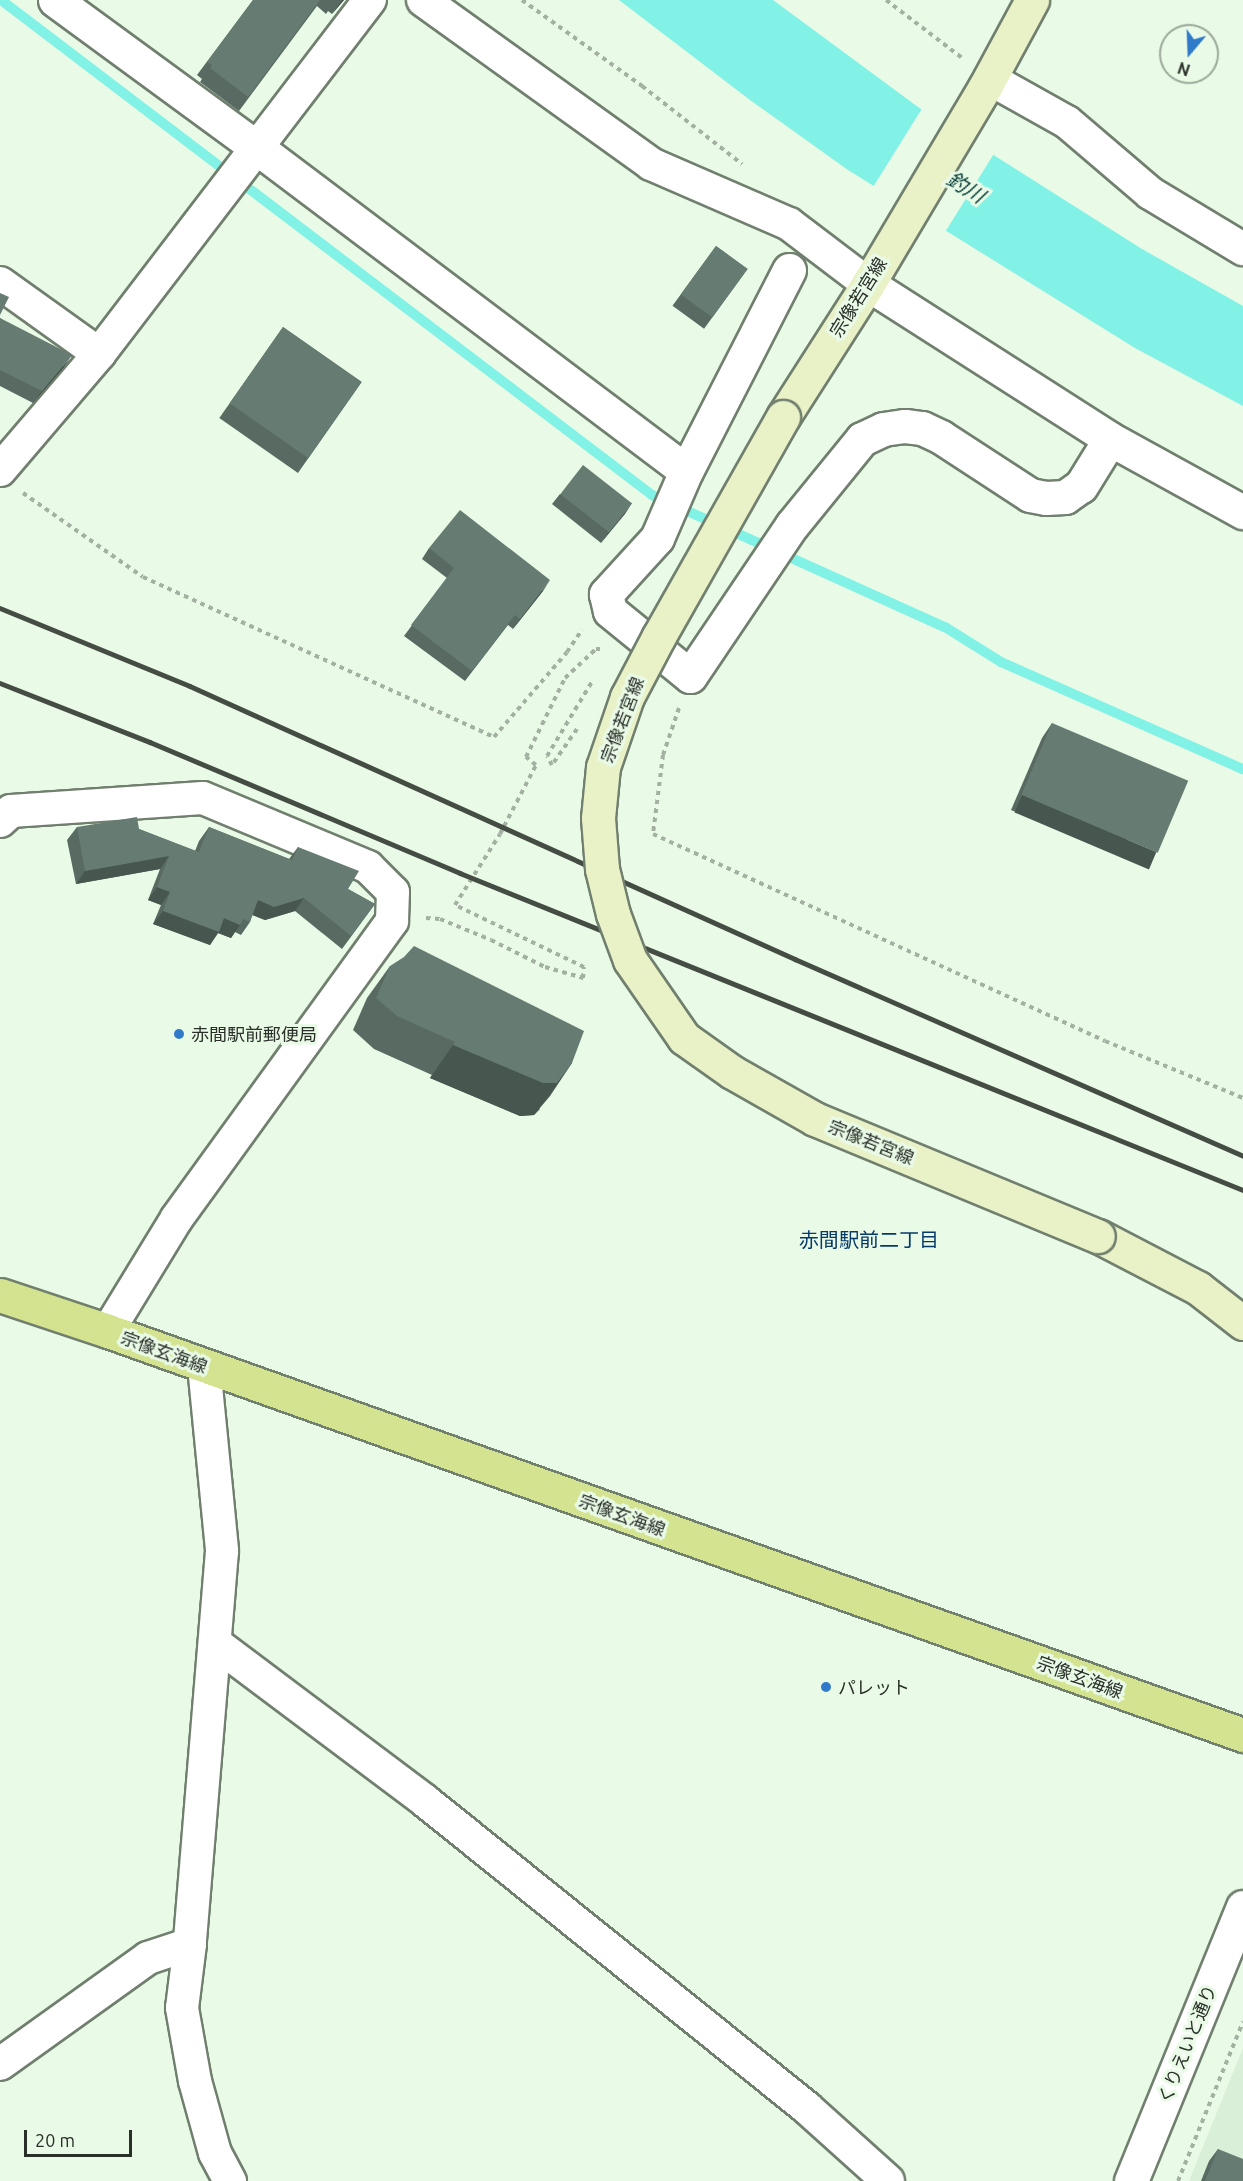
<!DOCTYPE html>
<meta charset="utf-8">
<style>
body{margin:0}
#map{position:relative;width:1243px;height:2181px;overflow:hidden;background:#e9fae7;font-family:Ubuntu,"Noto Sans JP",sans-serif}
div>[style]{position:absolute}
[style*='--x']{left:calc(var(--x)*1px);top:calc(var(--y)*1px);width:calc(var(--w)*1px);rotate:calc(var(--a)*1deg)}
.built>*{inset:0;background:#daefd7}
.water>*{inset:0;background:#82f2e6}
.pier>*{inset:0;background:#e9fae7;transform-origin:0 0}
.stream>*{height:10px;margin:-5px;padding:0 5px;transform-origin:5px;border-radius:5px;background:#82f2e6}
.path>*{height:4px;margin-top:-2px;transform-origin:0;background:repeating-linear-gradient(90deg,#a4b1a2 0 4.5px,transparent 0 9px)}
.roads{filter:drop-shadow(2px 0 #707f6e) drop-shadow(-2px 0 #707f6e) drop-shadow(0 2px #707f6e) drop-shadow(0 -2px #707f6e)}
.minor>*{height:32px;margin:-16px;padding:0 16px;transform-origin:16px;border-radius:16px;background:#fff}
.tertiary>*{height:33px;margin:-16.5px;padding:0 16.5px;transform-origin:16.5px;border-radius:16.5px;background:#fff}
.secondary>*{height:33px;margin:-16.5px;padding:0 16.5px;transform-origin:16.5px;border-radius:16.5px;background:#e9f1c7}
.primary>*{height:33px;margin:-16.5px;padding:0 16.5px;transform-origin:16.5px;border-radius:16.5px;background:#d3e38f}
.rail>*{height:4.5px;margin:-2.25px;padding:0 2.25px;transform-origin:2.25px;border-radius:2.25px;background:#444c43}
.bridges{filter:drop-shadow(2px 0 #707f6e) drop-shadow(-2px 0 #707f6e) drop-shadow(0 2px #707f6e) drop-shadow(0 -2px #707f6e)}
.secondary-bridge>*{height:33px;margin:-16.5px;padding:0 16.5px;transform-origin:16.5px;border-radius:16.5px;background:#e9f1c7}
.wall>*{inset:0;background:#586a61;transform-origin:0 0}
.shaded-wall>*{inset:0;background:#47564f;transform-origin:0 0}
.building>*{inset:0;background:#667b71;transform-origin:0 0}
.dots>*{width:16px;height:16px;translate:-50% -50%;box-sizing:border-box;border:3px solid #e9fae7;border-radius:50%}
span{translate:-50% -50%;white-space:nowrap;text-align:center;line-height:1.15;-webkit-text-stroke:6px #e9fae7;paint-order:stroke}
.street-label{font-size:18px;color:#2a3029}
.poi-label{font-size:18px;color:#2a3029}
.left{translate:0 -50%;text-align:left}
.water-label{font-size:20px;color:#003834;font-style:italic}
.neighbourhood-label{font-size:20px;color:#07396b}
.north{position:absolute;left:1159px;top:24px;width:60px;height:60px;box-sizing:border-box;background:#e9fae7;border:2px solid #9da99b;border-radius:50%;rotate:199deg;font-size:16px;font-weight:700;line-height:24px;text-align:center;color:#2a3029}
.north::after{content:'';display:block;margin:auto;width:21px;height:27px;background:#307aca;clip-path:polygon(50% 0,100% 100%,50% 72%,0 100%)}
.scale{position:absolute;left:24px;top:2130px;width:108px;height:27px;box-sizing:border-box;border:3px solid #2a3029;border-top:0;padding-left:8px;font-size:18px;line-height:21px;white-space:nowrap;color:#2a3029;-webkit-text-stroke:4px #e9fae7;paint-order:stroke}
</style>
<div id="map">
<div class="built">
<i style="clip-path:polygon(1243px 2048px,1243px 2181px,1189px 2181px)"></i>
</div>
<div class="water">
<i style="clip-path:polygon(619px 0,773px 0,918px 107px,1142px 249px,1243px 306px,1243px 406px,1135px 348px,848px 170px,750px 100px)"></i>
</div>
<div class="pier">
<i style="left:923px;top:107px;width:85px;height:96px;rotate:32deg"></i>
</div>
<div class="stream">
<i style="--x:1;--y:0;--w:818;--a:37.25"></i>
<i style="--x:652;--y:495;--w:321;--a:24.3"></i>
<i style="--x:945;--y:627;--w:66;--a:32"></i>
<i style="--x:1001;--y:662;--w:265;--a:23.9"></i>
</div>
<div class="path">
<i style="--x:522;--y:0;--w:148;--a:35.6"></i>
<i style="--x:642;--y:86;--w:127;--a:38"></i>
<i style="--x:886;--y:0;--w:96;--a:37.3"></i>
<i style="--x:23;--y:493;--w:146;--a:35"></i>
<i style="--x:143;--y:577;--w:386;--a:24.5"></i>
<i style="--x:494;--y:737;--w:112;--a:-49.3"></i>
<i style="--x:567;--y:652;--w:27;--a:-56"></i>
<i style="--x:679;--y:708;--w:50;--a:108.8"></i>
<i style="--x:663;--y:755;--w:80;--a:97.2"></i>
<i style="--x:653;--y:834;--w:497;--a:24.6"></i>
<i style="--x:1105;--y:1041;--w:149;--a:22.4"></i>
<i style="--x:577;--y:729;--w:44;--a:124.8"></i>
<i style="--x:552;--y:765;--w:10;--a:-119"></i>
<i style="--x:547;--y:756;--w:89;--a:-58.8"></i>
<i style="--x:426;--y:918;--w:14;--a:4"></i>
<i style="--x:440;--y:919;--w:55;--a:22.4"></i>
<i style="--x:491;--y:940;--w:60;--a:26.6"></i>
<i style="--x:545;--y:967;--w:40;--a:16"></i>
<i style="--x:583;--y:978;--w:11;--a:-85"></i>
<i style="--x:584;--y:967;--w:143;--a:-154.3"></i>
<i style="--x:455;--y:905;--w:84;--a:-57.6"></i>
<i style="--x:500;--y:834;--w:78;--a:-62.4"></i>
<i style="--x:536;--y:765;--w:13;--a:-141"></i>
<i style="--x:526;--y:757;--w:88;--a:-63.7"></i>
<i style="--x:565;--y:678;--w:42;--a:-43.1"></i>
<i style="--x:596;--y:649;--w:4;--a:0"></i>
<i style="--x:1178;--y:2181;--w:172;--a:-67.8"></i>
</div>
<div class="roads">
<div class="minor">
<i style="--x:423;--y:0;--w:281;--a:35.7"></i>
<i style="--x:651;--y:164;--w:150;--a:23.5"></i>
<i style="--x:789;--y:224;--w:99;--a:37.2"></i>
<i style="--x:990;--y:79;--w:88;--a:29.2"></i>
<i style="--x:1067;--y:122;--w:109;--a:40.5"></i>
<i style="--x:1150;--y:193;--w:109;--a:31.1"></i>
<i style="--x:0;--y:283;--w:122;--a:35.6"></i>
<i style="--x:0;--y:470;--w:153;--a:-49.5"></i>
<i style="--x:99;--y:354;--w:446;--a:-52.6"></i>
<i style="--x:0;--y:821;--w:15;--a:-42"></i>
<i style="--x:11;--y:811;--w:192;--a:-3.9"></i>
<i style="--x:203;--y:798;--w:179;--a:22.7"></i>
<i style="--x:368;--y:867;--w:35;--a:45"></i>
<i style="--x:393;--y:892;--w:29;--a:92"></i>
<i style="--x:392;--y:921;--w:367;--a:125.9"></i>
<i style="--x:177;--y:1218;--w:132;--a:121.4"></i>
<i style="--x:204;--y:1366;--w:186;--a:84.4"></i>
<i style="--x:222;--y:1551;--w:394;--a:94.7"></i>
<i style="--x:190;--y:1944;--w:64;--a:97.1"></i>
<i style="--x:182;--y:2008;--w:74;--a:79.9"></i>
<i style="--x:195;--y:2081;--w:75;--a:74.5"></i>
<i style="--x:215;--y:2153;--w:32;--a:62"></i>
<i style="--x:215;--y:1643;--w:261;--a:36.9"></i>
<i style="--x:424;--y:1800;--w:491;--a:38.8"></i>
<i style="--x:807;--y:2108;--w:109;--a:42"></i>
<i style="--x:0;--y:2064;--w:182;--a:-35.6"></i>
<i style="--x:148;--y:1958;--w:44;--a:-18.4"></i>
</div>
<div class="tertiary">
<i style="--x:55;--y:0;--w:249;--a:36.2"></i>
<i style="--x:256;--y:147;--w:538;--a:37"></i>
<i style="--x:789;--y:270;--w:226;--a:117.1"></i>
<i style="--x:686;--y:471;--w:73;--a:113.4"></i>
<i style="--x:657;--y:538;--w:76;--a:132.3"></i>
<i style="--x:606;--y:594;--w:17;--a:77"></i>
<i style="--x:610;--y:611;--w:103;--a:39.1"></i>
<i style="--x:690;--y:676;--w:182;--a:-56"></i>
<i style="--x:792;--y:525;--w:111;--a:-50.9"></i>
<i style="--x:862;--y:439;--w:23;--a:-25"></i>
<i style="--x:883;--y:429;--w:22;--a:-8"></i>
<i style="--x:905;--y:426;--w:17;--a:7"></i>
<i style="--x:922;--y:428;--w:21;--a:25"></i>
<i style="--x:941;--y:437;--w:106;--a:33.1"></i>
<i style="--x:1030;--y:495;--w:16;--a:11"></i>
<i style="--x:1046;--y:498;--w:19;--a:-3"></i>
<i style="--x:1065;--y:497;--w:19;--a:-35"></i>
<i style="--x:1081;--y:486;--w:55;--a:-58.3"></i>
<i style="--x:868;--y:284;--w:287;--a:32.6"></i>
<i style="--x:1110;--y:439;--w:152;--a:28.8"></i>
<i style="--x:1131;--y:2181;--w:296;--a:-67.8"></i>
</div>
<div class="secondary">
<i style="--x:783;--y:417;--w:158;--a:-57.4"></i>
<i style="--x:868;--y:284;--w:229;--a:-59.3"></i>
<i style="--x:985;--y:87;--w:99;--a:-61.6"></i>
<i style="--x:1098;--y:1236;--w:113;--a:27.5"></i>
<i style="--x:1198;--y:1288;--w:57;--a:37.9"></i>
</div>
<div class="primary">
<i style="--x:0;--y:1295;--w:114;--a:18.4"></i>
<i style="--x:108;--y:1331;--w:1205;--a:19.59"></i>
</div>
</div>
<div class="rail">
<i style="--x:0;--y:608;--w:205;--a:22.3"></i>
<i style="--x:190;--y:686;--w:664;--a:24.29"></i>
<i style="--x:795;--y:959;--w:489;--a:23.7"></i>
<i style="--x:0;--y:683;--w:161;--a:21.5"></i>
<i style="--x:150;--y:742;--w:337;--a:22.9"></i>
<i style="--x:460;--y:873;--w:845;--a:22.04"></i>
</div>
<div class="bridges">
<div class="secondary-bridge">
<i style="--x:783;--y:417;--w:252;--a:119.5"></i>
<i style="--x:659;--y:636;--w:69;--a:117.7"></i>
<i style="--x:627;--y:697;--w:74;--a:108.9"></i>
<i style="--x:603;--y:767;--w:51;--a:95.6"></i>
<i style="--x:598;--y:818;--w:51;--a:85.5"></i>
<i style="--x:602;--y:869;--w:46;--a:76.3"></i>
<i style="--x:613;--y:914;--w:49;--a:69.7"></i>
<i style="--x:630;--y:960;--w:95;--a:55.3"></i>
<i style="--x:684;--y:1038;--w:59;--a:35.3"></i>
<i style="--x:732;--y:1072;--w:95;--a:29.5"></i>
<i style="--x:815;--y:1119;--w:306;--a:22.5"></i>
</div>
</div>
<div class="wall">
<i style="clip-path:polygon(253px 0,344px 0,332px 14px,328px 11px,326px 14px,317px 6px,239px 111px,200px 82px,202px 79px,197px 75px)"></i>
<i style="left:716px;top:246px;width:39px;height:74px;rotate:36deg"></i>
<i style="clip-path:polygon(0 318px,64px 367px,33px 403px,0 386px)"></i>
<i style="left:283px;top:327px;width:96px;height:111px;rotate:35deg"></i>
<i style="clip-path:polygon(560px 494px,632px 503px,601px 543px,552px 504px)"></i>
<i style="clip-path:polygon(429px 548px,543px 591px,513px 629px,508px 625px,465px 681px,404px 636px,447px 578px,422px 559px)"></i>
<i style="clip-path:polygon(1052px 723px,1145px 867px,1011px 810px,1042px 738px)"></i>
<i style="clip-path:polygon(77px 827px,139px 829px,195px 851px,199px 841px,209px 827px,289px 859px,298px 847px,348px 889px,375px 904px,342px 949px,295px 911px,265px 920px,252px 915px,250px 922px,241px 935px,235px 932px,231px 938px,218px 933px,210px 945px,153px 924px,161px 905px,148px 900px,160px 869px,76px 884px,67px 840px)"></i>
<i style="clip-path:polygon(390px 966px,540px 1109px,534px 1115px,520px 1116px,430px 1078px,432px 1075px,374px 1049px,353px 1030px,367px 998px)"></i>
<i style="clip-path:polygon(1218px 2149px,1243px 2181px,1201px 2181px,1209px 2161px)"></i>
</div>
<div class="shaded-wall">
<i style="clip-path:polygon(342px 0,344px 0,332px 14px)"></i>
<i style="clip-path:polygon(72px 355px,64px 367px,33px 403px,42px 391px)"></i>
<i style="clip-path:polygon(632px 503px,625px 514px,601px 543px,608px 533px)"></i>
<i style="clip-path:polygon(550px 580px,543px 591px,513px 629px,520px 619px)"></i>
<i style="left:1022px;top:795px;width:146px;height:19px;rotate:23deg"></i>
<i style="clip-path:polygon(169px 856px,160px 869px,76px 884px,85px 871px)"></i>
<i style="clip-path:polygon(157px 887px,170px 892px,161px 905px,148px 900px)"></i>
<i style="clip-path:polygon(304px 898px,295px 911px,265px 920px,248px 913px,258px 900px)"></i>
<i style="clip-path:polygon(163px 911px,224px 918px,240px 925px,231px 938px,218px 933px,210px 945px,153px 924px)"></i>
<i style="clip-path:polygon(453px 1045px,572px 1063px,550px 1096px,534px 1115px,520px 1116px,430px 1078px)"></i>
</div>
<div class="building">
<i style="clip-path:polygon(253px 0,320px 0,248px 97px,210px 68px,212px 65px,207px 62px)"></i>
<i style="left:716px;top:246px;width:39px;height:60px;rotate:36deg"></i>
<i style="clip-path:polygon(0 293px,9px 297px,0 315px)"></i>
<i style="clip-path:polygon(0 318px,72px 355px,42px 391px,0 370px)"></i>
<i style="left:283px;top:327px;width:96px;height:93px;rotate:35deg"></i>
<i style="left:583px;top:465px;width:62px;height:37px;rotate:38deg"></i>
<i style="clip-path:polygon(460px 510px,550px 580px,520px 619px,515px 615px,472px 671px,411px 625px,454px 568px,429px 548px)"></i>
<i style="left:1052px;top:723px;width:148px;height:78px;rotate:23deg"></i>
<i style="clip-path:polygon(137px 817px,139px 829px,199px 852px,209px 827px,292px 860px,298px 847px,359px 871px,348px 889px,375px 904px,351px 936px,304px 898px,274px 907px,258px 900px,250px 922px,243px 919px,240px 925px,224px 918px,219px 932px,163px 911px,170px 892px,157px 887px,169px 856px,85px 871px,77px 827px)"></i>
<i style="clip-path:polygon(414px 946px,584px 1031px,572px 1063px,557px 1083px,543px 1083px,453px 1045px,455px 1042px,397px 1016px,376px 998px,390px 966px,404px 957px)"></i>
<i style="clip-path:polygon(1218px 2149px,1243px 2159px,1243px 2181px,1205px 2181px)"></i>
</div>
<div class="dots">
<i style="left:179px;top:1034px;background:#307aca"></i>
<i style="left:826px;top:1687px;background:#307aca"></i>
</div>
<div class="street-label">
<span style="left:858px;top:297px;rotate:-58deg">宗像若宮線</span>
<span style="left:622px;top:720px;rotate:-69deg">宗像若宮線</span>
<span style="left:871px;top:1142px;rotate:22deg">宗像若宮線</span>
<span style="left:164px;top:1352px;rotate:20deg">宗像玄海線</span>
<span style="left:622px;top:1515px;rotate:20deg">宗像玄海線</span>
<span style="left:1080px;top:1677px;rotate:20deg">宗像玄海線</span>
<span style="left:1187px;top:2044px;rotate:-68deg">くりえいと通り</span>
</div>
<div class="poi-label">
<span class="left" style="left:191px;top:1034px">赤間駅前郵便局</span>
<span class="left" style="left:838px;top:1687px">パレット</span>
</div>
<div class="water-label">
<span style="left:966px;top:187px;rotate:32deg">釣川</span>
</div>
<div class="neighbourhood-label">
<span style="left:869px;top:1239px">赤間駅前二丁目</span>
</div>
<div class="north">N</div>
<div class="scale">20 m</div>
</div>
